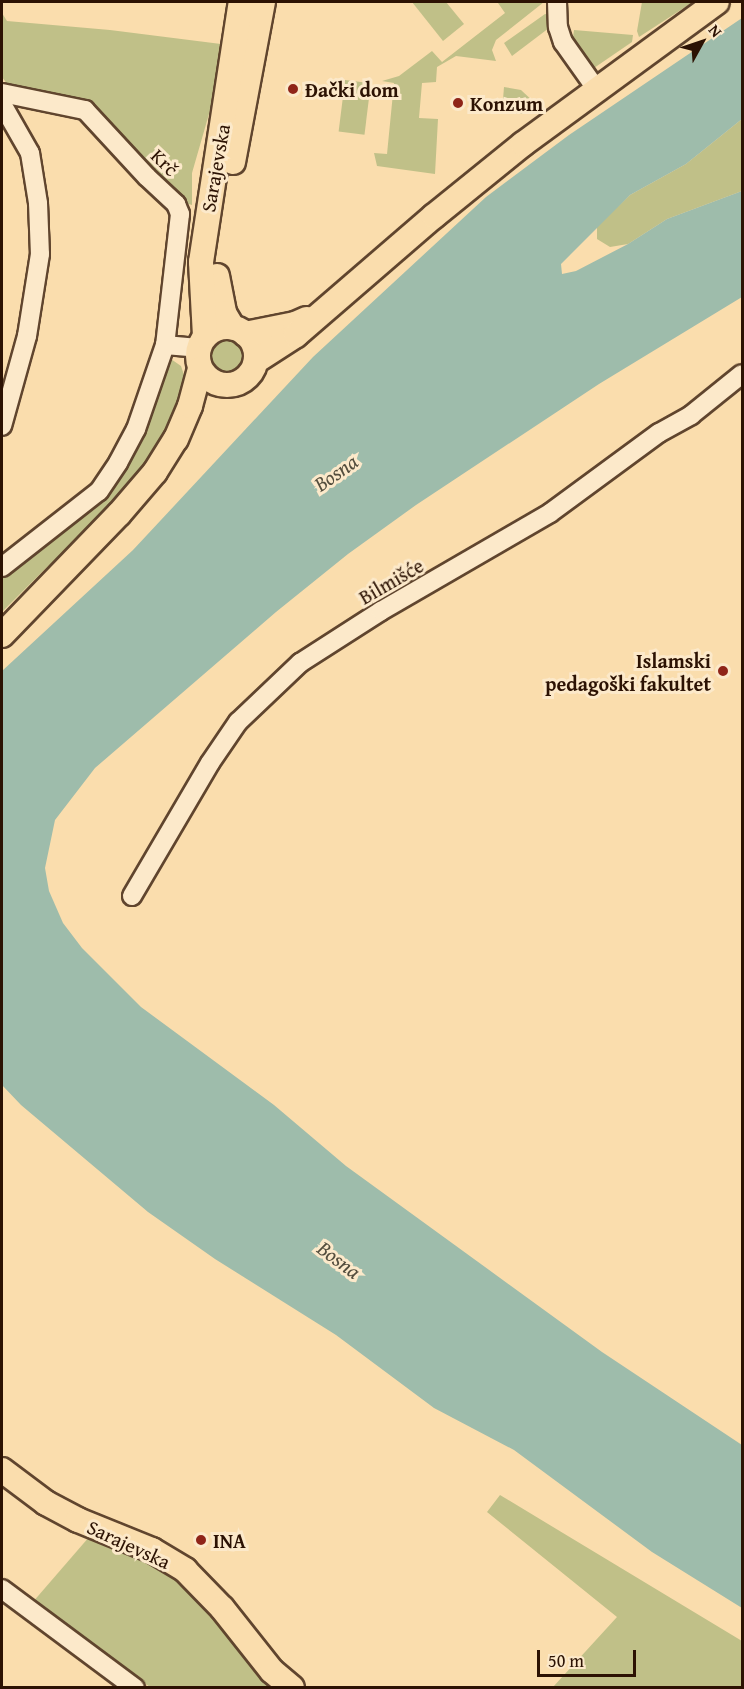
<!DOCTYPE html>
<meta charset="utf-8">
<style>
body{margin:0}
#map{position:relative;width:744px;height:1689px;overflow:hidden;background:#faddad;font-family:"Gentium Book Plus",serif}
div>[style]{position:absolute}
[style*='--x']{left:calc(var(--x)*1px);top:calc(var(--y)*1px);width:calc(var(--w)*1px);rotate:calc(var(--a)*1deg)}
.green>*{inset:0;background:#c0c088;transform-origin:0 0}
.round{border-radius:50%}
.water>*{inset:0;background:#9ebcab}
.roads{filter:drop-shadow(2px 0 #60452e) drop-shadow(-2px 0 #60452e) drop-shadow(0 2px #60452e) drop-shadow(0 -2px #60452e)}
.minor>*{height:18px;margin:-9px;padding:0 9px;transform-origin:9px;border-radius:9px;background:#fce9ca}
.major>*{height:24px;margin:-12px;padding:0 12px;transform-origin:12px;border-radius:12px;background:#faddad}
.major>.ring{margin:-12px;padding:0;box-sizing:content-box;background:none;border:24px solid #faddad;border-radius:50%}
.dots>*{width:16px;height:16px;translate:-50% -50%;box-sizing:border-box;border:3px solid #fce9ca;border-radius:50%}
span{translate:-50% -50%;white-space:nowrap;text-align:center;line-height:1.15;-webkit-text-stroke:6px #fce9ca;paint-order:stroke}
.poi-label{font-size:20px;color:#2c1203;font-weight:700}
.left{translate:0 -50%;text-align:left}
.right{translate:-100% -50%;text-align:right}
.street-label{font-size:20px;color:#2c1203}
.water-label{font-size:21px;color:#544e3e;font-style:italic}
.frame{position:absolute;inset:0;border:3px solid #2c1203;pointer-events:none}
.north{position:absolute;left:672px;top:12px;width:60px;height:60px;-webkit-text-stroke:4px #fce9ca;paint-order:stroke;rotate:50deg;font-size:16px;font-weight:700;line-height:24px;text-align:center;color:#2c1203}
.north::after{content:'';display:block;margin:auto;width:21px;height:27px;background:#2c1203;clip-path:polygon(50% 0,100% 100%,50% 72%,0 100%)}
.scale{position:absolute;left:537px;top:1650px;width:99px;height:27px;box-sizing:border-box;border:3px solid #2c1203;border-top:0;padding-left:8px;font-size:18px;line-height:21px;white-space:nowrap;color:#2c1203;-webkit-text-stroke:4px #fce9ca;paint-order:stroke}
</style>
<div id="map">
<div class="green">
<i style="clip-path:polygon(412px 2px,446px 2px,464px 24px,443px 41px)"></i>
<i style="clip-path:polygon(501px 2px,544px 2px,496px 40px,492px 50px,496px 61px,456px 56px,437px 67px,436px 82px,422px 83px,419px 118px,438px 119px,435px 174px,377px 166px,374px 153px,387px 154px,394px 83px,382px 81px,399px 76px,432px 51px,442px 62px,505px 13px,498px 3px)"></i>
<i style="clip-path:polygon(642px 2px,693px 2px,639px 37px,637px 31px)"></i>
<i style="clip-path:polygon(2px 13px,7px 21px,110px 30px,221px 44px,213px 100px,192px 173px,192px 205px,182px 202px,86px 107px,10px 88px,2px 77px)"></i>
<i style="clip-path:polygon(545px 14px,552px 15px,557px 40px,549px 28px,512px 56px,504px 43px)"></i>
<i style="clip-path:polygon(574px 30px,633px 35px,632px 42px,594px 68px,573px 37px)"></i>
<i style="left:345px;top:80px;width:26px;height:52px;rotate:7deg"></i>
<i style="clip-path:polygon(504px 87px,521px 90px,536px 104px,522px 114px,502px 112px)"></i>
<i style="clip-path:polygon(742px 119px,742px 191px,667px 219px,628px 244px,610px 247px,597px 239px,597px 226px,630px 195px,686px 164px)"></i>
<i class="round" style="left:206px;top:335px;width:42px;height:42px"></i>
<i style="clip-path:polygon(168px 357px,181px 366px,185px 378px,181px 394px,185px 400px,151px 457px,127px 491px,94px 527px,47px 567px,2px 612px,2px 578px,33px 549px,80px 514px,94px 510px,120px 475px)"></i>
<i style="clip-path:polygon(500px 1495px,742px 1641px,742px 1687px,553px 1687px,617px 1617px,487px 1512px)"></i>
<i style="clip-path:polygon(96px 1529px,174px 1570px,276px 1675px,267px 1687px,150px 1687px,32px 1603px)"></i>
</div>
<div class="water">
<i style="clip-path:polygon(742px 18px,742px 119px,686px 164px,630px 195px,561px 264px,562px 274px,576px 271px,628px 244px,667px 219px,742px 191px,742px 297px,599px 384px,416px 505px,348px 554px,276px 612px,95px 768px,55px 820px,45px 868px,49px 891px,63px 923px,82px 948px,141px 1007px,274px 1105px,346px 1166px,602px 1352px,742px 1445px,742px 1608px,652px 1552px,514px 1450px,434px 1408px,336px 1335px,215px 1259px,148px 1212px,21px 1105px,2px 1085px,2px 671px,133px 550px,313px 357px,486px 197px,569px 135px)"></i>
</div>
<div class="roads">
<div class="minor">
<i style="--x:557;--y:2;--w:25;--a:88"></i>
<i style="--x:558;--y:27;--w:16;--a:72"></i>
<i style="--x:563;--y:42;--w:59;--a:54.7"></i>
<i style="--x:2;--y:93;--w:85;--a:11.6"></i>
<i style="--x:85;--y:110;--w:91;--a:47.2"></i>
<i style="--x:147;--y:177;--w:40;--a:43"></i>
<i style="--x:176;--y:204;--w:11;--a:68"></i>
<i style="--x:180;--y:214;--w:132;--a:96.5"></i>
<i style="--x:165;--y:345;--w:89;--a:109"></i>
<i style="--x:136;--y:429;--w:38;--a:118"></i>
<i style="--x:118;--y:463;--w:34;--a:124"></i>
<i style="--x:99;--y:491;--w:123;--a:141.9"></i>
<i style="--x:2;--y:104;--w:56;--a:60.3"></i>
<i style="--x:30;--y:153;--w:51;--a:80.9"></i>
<i style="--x:38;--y:203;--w:51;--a:87.8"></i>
<i style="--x:40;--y:254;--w:83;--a:99"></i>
<i style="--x:27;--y:336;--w:93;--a:105.5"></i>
<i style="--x:165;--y:345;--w:33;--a:5"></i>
<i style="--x:132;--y:896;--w:154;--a:-59.6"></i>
<i style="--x:210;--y:763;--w:50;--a:-55.7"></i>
<i style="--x:238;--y:722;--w:86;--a:-43.6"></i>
<i style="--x:300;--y:663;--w:96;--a:-32.7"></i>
<i style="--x:381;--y:611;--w:195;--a:-30.1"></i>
<i style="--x:550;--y:513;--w:135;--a:-36.3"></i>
<i style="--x:659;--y:433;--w:37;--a:-29"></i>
<i style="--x:691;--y:415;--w:65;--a:-38.8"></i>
<i style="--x:2;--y:1589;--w:166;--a:36.7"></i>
</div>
<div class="major">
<i style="--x:233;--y:162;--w:163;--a:-79.4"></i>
<i style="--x:217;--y:276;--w:38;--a:79"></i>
<i style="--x:224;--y:313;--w:17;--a:59"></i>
<i class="ring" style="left:198px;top:327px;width:34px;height:34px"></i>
<i style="--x:245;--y:334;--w:51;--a:-11.3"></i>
<i style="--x:295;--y:324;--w:13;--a:-23"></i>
<i style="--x:205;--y:336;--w:74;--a:-93.1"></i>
<i style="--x:201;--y:262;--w:263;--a:-81.3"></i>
<i style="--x:256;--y:361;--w:48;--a:-33"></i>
<i style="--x:296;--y:335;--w:182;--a:-40.8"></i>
<i style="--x:434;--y:216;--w:114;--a:-39"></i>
<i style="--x:523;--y:144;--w:240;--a:-36.2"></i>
<i style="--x:2;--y:635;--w:168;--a:-46"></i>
<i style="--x:119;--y:514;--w:55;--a:-49.4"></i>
<i style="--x:155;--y:472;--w:39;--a:-58"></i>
<i style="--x:176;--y:439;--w:36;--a:-67"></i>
<i style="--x:190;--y:406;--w:38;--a:-75"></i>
<i style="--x:2;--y:1470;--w:55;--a:36.9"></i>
<i style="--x:46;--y:1503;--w:36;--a:28"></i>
<i style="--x:78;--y:1520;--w:80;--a:22.1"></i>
<i style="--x:152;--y:1550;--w:39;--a:31"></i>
<i style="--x:185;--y:1570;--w:53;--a:45.8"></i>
<i style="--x:222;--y:1608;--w:80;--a:51.6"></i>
<i style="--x:272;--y:1671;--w:26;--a:40"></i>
</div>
</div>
<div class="dots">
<i style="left:293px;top:89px;background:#8f2418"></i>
<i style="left:458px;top:103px;background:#8f2418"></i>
<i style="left:723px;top:671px;background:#8f2418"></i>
<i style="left:201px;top:1540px;background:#8f2418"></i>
</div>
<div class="poi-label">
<span class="left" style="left:305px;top:89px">Đački dom</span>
<span class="left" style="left:470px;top:103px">Konzum</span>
<span class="right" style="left:711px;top:672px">Islamski<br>pedagoški fakultet</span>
<span class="left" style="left:213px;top:1540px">INA</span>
</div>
<div class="street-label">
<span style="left:165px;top:162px;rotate:44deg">Krč</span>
<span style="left:215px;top:168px;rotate:-80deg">Sarajevska</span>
<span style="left:391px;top:581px;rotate:-30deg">Bilmišće</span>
<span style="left:129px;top:1544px;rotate:25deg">Sarajevska</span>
</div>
<div class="water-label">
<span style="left:336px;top:473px;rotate:-35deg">Bosna</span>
<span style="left:339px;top:1260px;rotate:37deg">Bosna</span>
</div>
<div class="frame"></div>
<div class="north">N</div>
<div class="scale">50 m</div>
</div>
